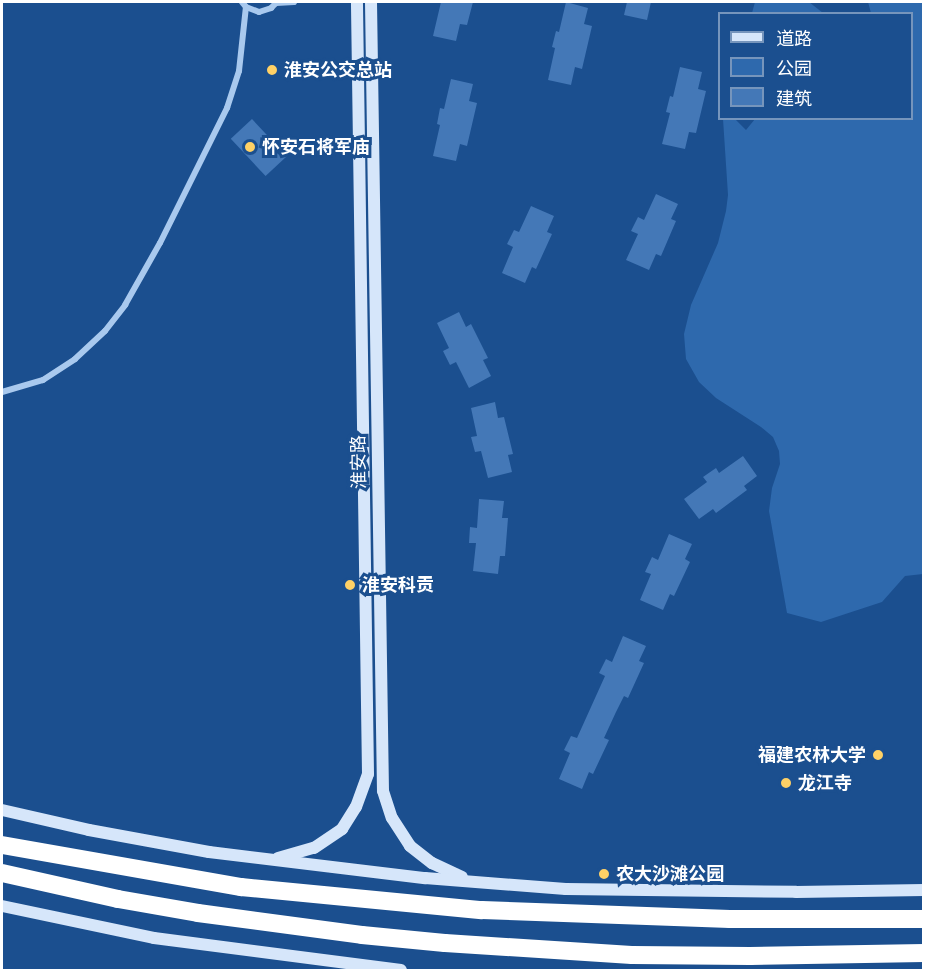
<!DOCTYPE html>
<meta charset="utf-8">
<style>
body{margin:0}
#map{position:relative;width:925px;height:972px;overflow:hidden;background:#1b4f8f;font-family:"Asap Condensed","Noto Sans SC",sans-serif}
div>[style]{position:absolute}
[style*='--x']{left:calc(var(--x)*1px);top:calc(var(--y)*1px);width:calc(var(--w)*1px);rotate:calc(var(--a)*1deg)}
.green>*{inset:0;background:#2e69ad}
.building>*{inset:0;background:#4478b7;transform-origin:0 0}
.street>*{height:6px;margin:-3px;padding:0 3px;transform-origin:3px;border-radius:3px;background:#a9c9ee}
.secondary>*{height:12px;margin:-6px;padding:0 6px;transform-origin:6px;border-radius:6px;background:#d6e6fa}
.highway>*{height:18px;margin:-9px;padding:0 9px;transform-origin:9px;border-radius:9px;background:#fff}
.dots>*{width:16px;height:16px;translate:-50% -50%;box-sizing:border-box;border:3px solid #1b4f8f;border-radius:50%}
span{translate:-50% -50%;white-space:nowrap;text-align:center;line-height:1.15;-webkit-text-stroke:6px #1b4f8f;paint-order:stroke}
.poi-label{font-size:18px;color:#fff;font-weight:700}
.left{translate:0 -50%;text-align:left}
.right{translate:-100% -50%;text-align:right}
.street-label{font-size:18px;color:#fff}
.frame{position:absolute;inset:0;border:3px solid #fff;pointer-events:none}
.legend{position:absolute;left:718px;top:12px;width:195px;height:108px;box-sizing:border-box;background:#1b4f8f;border:2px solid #7695bc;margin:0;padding:8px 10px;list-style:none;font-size:18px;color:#fff}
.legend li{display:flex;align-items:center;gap:12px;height:30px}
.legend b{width:30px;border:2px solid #7695bc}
</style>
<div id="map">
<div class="green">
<i style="clip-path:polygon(755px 2px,809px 2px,823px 13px,752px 13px)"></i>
<i style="clip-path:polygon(868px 2px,923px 2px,923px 574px,905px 576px,882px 602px,821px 622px,787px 613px,769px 511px,772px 488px,780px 464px,779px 451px,773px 437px,761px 427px,716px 398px,699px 382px,686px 359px,684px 334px,691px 305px,718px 243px,726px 211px,728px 195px,723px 119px,735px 119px,746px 130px,755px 119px,912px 118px,912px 14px,871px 13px)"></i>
</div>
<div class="building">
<i style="clip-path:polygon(441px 2px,473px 2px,467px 25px,460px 24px,456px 41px,433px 36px)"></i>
<i style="clip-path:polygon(566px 2px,588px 8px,584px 24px,592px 26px,582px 69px,575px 67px,571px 85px,548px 80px,555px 48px,552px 47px,556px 31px,559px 32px)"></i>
<i style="clip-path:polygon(627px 2px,651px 2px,647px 20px,624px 15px)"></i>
<i style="clip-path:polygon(680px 67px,702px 72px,698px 89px,706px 91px,696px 133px,689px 132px,685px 149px,662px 144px,670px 113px,666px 112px,670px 96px,673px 97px)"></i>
<i style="clip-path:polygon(451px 79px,473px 84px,469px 101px,477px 103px,467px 146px,460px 144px,456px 161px,433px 156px,440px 125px,437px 124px,440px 108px,444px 109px)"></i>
<i style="left:252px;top:119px;width:51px;height:29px;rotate:47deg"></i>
<i style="clip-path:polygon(656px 194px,678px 204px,671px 219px,676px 221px,661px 256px,656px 254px,649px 270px,626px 260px,638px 234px,631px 231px,638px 217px,644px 220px)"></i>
<i style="clip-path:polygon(531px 206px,554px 216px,547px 232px,552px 234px,536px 269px,532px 267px,525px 283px,502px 273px,513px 247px,507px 244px,514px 230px,519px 232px)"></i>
<i style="clip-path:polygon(459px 312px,466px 327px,471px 324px,488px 358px,483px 360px,491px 376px,469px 388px,456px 362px,450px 365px,443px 351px,449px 348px,437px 323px)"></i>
<i style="clip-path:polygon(495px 402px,498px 418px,504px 417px,513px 454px,508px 455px,512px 472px,488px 478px,481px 451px,475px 452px,471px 437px,477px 436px,471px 408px)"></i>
<i style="clip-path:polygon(743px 456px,757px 476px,744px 486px,747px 490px,716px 513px,713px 509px,699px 519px,684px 499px,707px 482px,703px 477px,716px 468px,719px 473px)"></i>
<i style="clip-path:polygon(479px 499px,504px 501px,502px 518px,508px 518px,505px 556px,500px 556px,498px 574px,473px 571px,476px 543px,469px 543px,470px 527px,477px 528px)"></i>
<i style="clip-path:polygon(669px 534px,692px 544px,685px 559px,690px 562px,674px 596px,670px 594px,663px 610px,640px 600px,651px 574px,645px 572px,652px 557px,658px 560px)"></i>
<i style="clip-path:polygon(623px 636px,646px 646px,639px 661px,644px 663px,628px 698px,624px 696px,616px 712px,604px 738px,609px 740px,593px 774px,589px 772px,582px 789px,559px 779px,570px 753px,564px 750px,571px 736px,577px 738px,605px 676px,599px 673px,606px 659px,612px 662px)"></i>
</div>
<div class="street">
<i style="--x:242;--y:2;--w:6;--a:51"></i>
<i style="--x:246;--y:7;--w:14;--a:21"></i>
<i style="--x:259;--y:12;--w:13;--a:-18"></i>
<i style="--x:271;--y:8;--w:8;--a:-45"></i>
<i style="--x:276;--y:3;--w:18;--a:-3"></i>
<i style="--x:2;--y:392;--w:43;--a:-16.3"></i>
<i style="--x:43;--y:380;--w:38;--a:-33"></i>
<i style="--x:75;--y:359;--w:41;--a:-43"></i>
<i style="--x:105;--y:331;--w:33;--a:-52"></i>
<i style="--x:125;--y:305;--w:71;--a:-60.6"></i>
<i style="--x:160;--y:243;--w:151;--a:-63.6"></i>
<i style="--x:227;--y:108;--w:39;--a:-72"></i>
<i style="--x:239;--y:71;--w:64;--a:-83.8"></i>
</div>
<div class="secondary">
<i style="--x:371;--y:2;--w:789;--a:89.13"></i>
<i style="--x:383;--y:791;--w:28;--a:72"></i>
<i style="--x:392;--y:818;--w:33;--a:57"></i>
<i style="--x:410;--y:846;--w:28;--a:38"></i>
<i style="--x:432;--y:863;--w:33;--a:25"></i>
<i style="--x:2;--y:810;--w:89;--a:12.9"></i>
<i style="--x:89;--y:830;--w:122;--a:10.4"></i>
<i style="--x:209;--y:852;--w:218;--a:6.9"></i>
<i style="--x:425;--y:878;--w:141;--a:4.5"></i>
<i style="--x:566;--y:889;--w:230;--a:0.7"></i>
<i style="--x:796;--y:892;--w:128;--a:-0.9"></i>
<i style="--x:278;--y:858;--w:37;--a:-16"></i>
<i style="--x:314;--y:848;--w:34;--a:-34"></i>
<i style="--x:342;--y:829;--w:26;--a:-58"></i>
<i style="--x:356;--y:807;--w:35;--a:-70"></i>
<i style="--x:368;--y:774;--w:772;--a:-90.82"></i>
<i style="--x:2;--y:906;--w:155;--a:11.9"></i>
<i style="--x:154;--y:938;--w:249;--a:7.4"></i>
</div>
<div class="highway">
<i style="--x:2;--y:845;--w:243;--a:10"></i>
<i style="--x:241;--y:887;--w:242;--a:5.5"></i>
<i style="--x:482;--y:910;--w:248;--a:2.1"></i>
<i style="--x:730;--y:919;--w:194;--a:0"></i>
<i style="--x:2;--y:873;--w:119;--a:12.6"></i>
<i style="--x:118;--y:899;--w:81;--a:9.9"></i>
<i style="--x:198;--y:913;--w:165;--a:7.6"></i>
<i style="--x:362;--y:935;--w:83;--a:5.5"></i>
<i style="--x:445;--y:943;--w:187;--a:3.7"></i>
<i style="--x:632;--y:955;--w:118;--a:0.5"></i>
<i style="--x:750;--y:956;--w:174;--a:-1"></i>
</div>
<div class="dots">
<i style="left:272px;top:70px;background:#ffd166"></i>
<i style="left:250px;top:147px;background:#ffd166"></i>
<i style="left:350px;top:585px;background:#ffd166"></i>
<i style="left:878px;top:755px;background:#ffd166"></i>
<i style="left:786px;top:783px;background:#ffd166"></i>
<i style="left:604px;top:874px;background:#ffd166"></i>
</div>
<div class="poi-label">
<span class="left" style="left:284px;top:70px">淮安公交总站</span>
<span class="left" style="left:262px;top:147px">怀安石将军庙</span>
<span class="left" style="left:362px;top:585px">淮安科贡</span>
<span class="right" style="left:866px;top:755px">福建农林大学</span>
<span class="left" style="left:798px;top:783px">龙江寺</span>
<span class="left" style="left:616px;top:874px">农大沙滩公园</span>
</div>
<div class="street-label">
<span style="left:359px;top:462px;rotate:-91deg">淮安路</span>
</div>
<div class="frame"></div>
<ul class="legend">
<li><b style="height:8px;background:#d6e6fa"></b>道路</li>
<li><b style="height:16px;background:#2e69ad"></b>公园</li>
<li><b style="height:16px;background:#4478b7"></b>建筑</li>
</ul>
</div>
